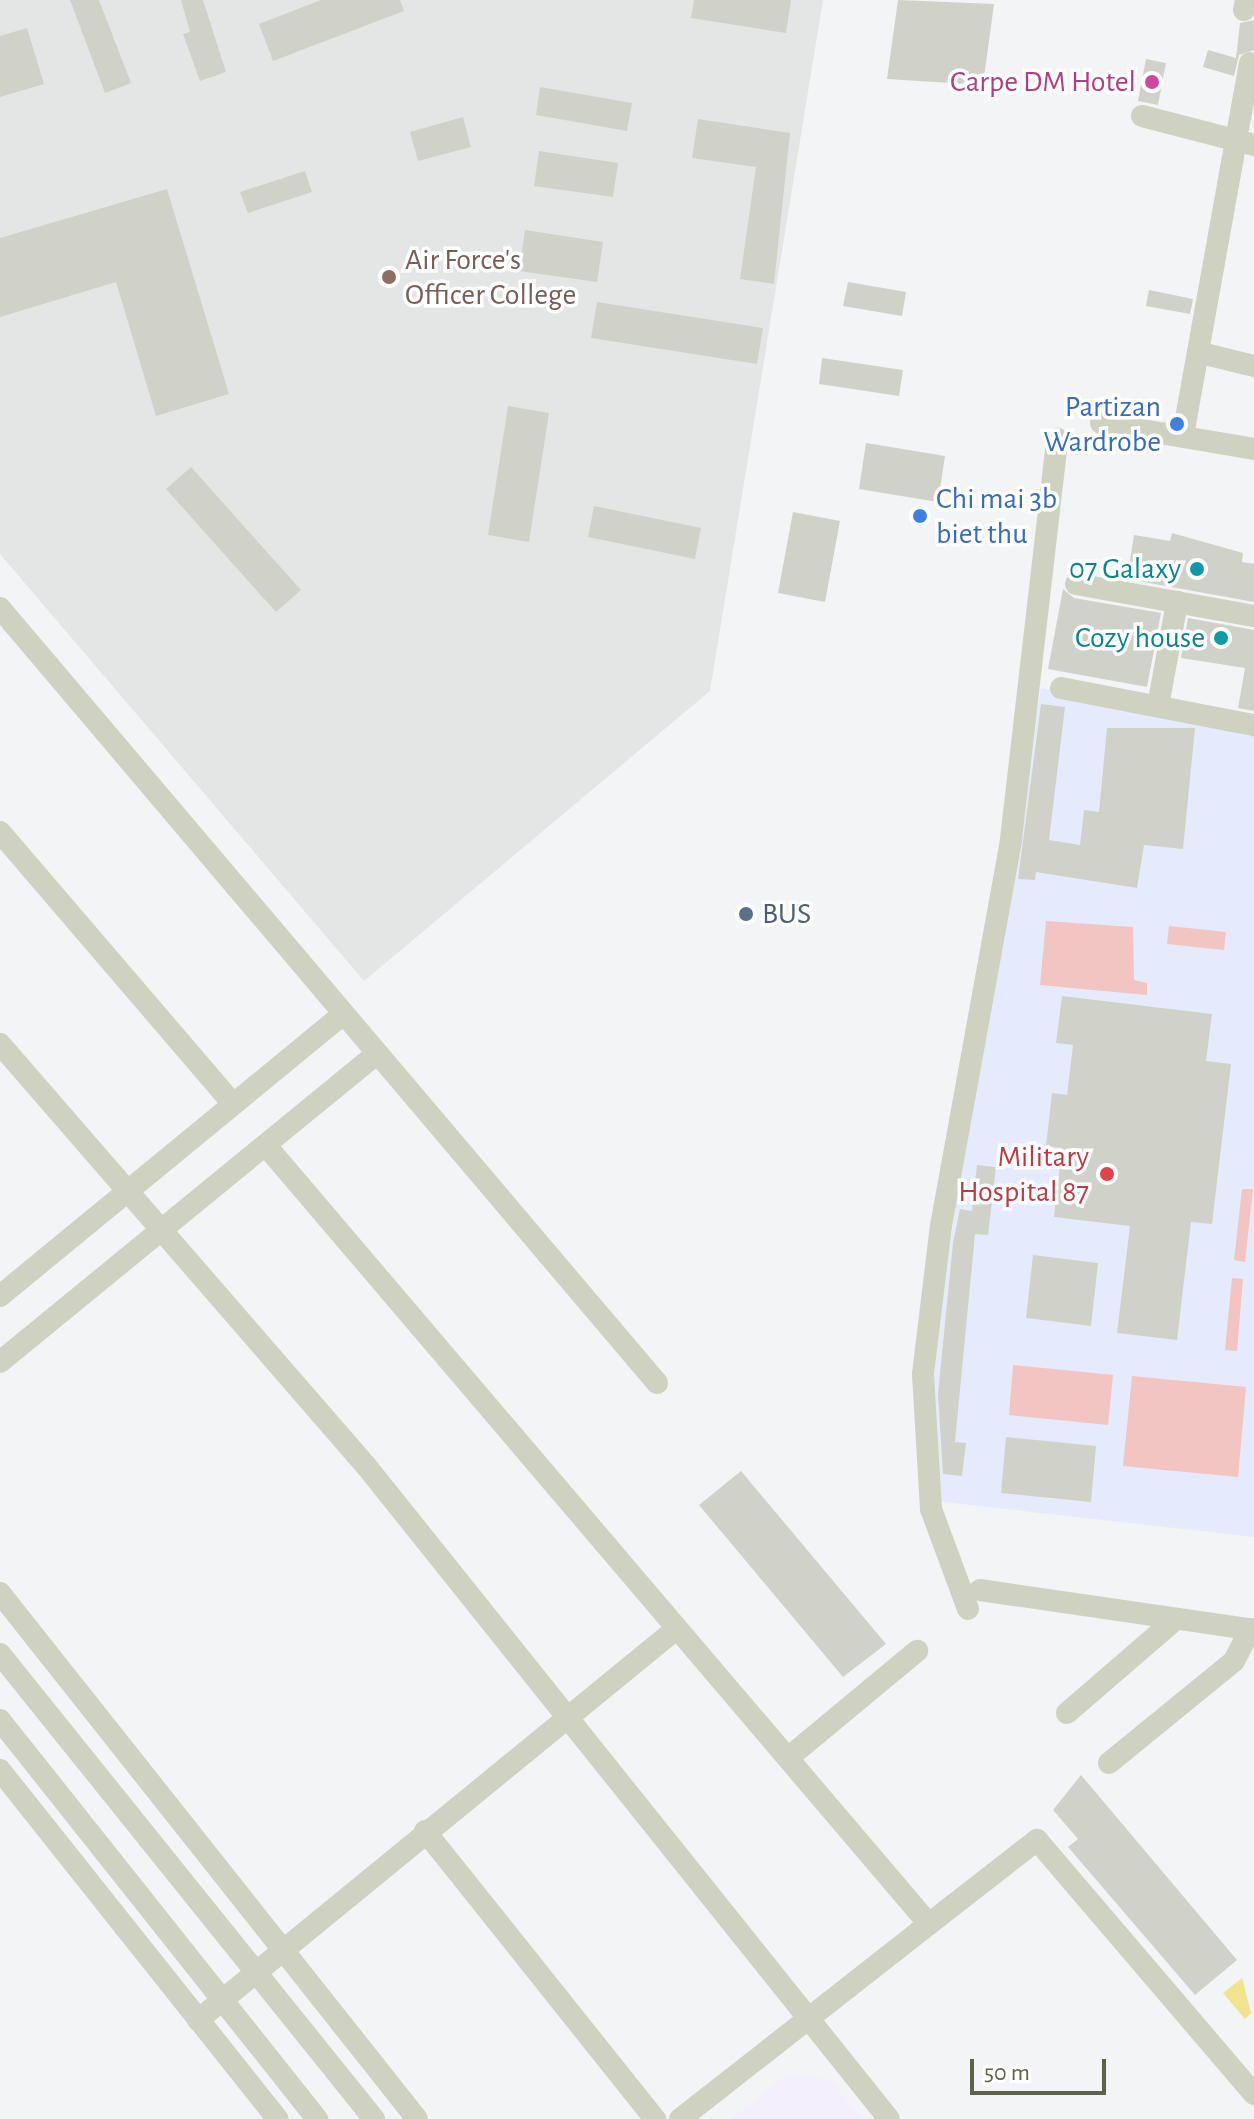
<!DOCTYPE html>
<html>
<head>
<meta charset="utf-8">
<style>
	body { margin:0 }
	#map { position:relative; width:1254px; height:2119px; overflow:hidden; background:#f3f4f5; font-family:"Alegreya Sans",sans-serif }
	div>[style] { position:absolute }
	.commercial>* { inset:0; background:#f4effd }
	.education>* { inset:0; background:#e4e6e6 }
	.medical>* { inset:0; background:#e5ebfd }
	.green>* { inset:0; background:#f2c4c2 }
	.water>* { inset:0; background:#f0e48e }
	.building>* { inset:0; background:#d0d2ca }
	.minor>* { height:22px; margin:-11px; padding:0 11px; transform-origin:11px; border-radius:11px; background:#cfd2c1 }
	.dots>* { width:22px; height:22px; translate:-50% -50%; box-sizing:border-box; border:4px solid #fff; border-radius:50% }
	span { translate:-50% -50%; white-space:nowrap; text-align:center; line-height:1.15; -webkit-text-stroke:7px #fff; paint-order:stroke }
	.hotel-label { font-size:30px; color:#b23c85 }
	.right { translate:-100% -50%; text-align:right }
	.education-label { font-size:30px; color:#785e54 }
	.left { translate:0 -50%; text-align:left }
	.shop-label { font-size:30px; color:#366cbe }
	.culture-label { font-size:30px; color:#0d838f }
	.service-label { font-size:30px; color:#4e5e75 }
	.health-label { font-size:30px; color:#be3a42 }
	.scale { position:absolute; left:970px; top:2059px; width:136px; height:36px; box-sizing:border-box; border:4px solid #5e6249; border-top:0; padding-left:10px; font-size:24px; line-height:28px; white-space:nowrap; color:#5e6249; -webkit-text-stroke:6px #fff; paint-order:stroke }
</style>
</head>
<body>
<div id="map">
	<div class="commercial">
		<div style="clip-path:polygon(789px 2073px,832px 2081px,862px 2119px,731px 2119px)"></div>
	</div>
	<div class="education">
		<div style="clip-path:polygon(0 0,823px 0,710px 691px,364px 981px,0 554px)"></div>
	</div>
	<div class="medical">
		<div style="clip-path:polygon(1041px 688px,1254px 731px,1254px 1537px,935px 1501px,931px 1409px,945px 1274px)"></div>
	</div>
	<div class="green">
		<div style="clip-path:polygon(1046px 921px,1133px 927px,1134px 980px,1147px 983px,1147px 995px,1040px 985px)"></div>
		<div style="clip-path:polygon(1169px 926px,1226px 932px,1224px 950px,1167px 944px)"></div>
		<div style="clip-path:polygon(1242px 1189px,1253px 1189px,1245px 1262px,1234px 1260px)"></div>
		<div style="clip-path:polygon(1232px 1278px,1243px 1279px,1237px 1351px,1225px 1350px)"></div>
		<div style="clip-path:polygon(1013px 1365px,1113px 1375px,1108px 1425px,1009px 1415px)"></div>
		<div style="clip-path:polygon(1132px 1376px,1246px 1387px,1238px 1477px,1123px 1466px)"></div>
	</div>
	<div class="water">
		<div style="clip-path:polygon(1242px 1978px,1251px 2013px,1245px 2019px,1223px 1993px)"></div>
	</div>
	<div class="building">
		<div style="clip-path:polygon(70px 0,99px 0,131px 83px,105px 93px)"></div>
		<div style="clip-path:polygon(181px 0,203px 0,226px 72px,200px 81px,183px 34px,190px 32px)"></div>
		<div style="clip-path:polygon(321px 0,400px 0,404px 11px,273px 61px,259px 24px)"></div>
		<div style="clip-path:polygon(694px 0,791px 0,786px 33px,691px 18px)"></div>
		<div style="clip-path:polygon(898px 0,994px 4px,983px 85px,887px 79px)"></div>
		<div style="clip-path:polygon(1254px 20px,1254px 50px,1239px 55px,1234px 76px,1203px 67px,1208px 50px,1236px 58px,1240px 23px)"></div>
		<div style="clip-path:polygon(27px 28px,44px 84px,0 97px,0 36px)"></div>
		<div style="clip-path:polygon(1146px 59px,1166px 63px,1158px 105px,1138px 101px)"></div>
		<div style="clip-path:polygon(540px 87px,632px 103px,627px 131px,536px 115px)"></div>
		<div style="clip-path:polygon(463px 117px,471px 147px,418px 161px,410px 132px)"></div>
		<div style="clip-path:polygon(698px 119px,790px 133px,774px 284px,740px 279px,756px 167px,692px 158px)"></div>
		<div style="clip-path:polygon(539px 151px,618px 163px,613px 197px,534px 186px)"></div>
		<div style="clip-path:polygon(305px 171px,312px 192px,248px 213px,240px 192px)"></div>
		<div style="clip-path:polygon(167px 189px,229px 394px,156px 416px,116px 282px,0 317px,0 238px)"></div>
		<div style="clip-path:polygon(525px 230px,603px 242px,597px 282px,519px 271px)"></div>
		<div style="clip-path:polygon(848px 282px,906px 292px,902px 316px,843px 306px)"></div>
		<div style="clip-path:polygon(1149px 290px,1193px 299px,1190px 314px,1146px 306px)"></div>
		<div style="clip-path:polygon(597px 302px,763px 328px,757px 364px,591px 338px)"></div>
		<div style="clip-path:polygon(822px 358px,903px 370px,899px 396px,819px 384px)"></div>
		<div style="clip-path:polygon(508px 406px,549px 413px,529px 542px,488px 535px)"></div>
		<div style="clip-path:polygon(866px 443px,945px 456px,938px 502px,859px 489px)"></div>
		<div style="clip-path:polygon(191px 467px,301px 590px,276px 612px,166px 489px)"></div>
		<div style="clip-path:polygon(594px 506px,701px 528px,695px 559px,588px 537px)"></div>
		<div style="clip-path:polygon(793px 512px,840px 521px,825px 602px,778px 593px)"></div>
		<div style="clip-path:polygon(1172px 533px,1243px 553px,1242px 562px,1254px 564px,1254px 602px,1127px 579px,1134px 535px,1170px 541px)"></div>
		<div style="clip-path:polygon(1063px 589px,1074px 598px,1161px 613px,1147px 687px,1048px 669px)"></div>
		<div style="clip-path:polygon(1188px 618px,1254px 630px,1254px 711px,1238px 708px,1245px 668px,1181px 658px)"></div>
		<div style="clip-path:polygon(1041px 704px,1065px 707px,1049px 840px,1080px 845px,1084px 810px,1099px 812px,1107px 728px,1195px 728px,1183px 849px,1144px 845px,1137px 888px,1036px 872px,1035px 880px,1018px 879px)"></div>
		<div style="clip-path:polygon(1062px 996px,1212px 1014px,1206px 1061px,1231px 1064px,1212px 1224px,1191px 1222px,1177px 1340px,1117px 1333px,1130px 1226px,1054px 1217px,1062px 1148px,1046px 1146px,1052px 1093px,1067px 1095px,1073px 1045px,1056px 1043px)"></div>
		<div style="clip-path:polygon(977px 1165px,996px 1167px,988px 1235px,975px 1234px,955px 1442px,966px 1443px,962px 1476px,943px 1474px,938px 1394px,953px 1243px,960px 1209px,972px 1211px)"></div>
		<div style="clip-path:polygon(1033px 1255px,1098px 1263px,1091px 1326px,1026px 1318px)"></div>
		<div style="clip-path:polygon(1006px 1437px,1096px 1446px,1091px 1502px,1001px 1493px)"></div>
		<div style="clip-path:polygon(741px 1471px,886px 1644px,843px 1677px,699px 1505px)"></div>
		<div style="clip-path:polygon(1081px 1775px,1237px 1960px,1195px 1995px,1068px 1847px,1078px 1839px,1053px 1810px)"></div>
	</div>
	<div class="minor">
		<div style="left:1244px;top:10px;width:10px;rotate:-79deg"></div>
		<div style="left:1142px;top:116px;width:116px;rotate:14.5deg"></div>
		<div style="left:1201px;top:353px;width:55px;rotate:13.8deg"></div>
		<div style="left:1101px;top:423px;width:155px;rotate:9.6deg"></div>
		<div style="left:1183px;top:435px;width:378px;rotate:-79.8deg"></div>
		<div style="left:1076px;top:584px;width:181px;rotate:10.2deg"></div>
		<div style="left:0;top:608px;width:1016px;rotate:49.71deg"></div>
		<div style="left:1061px;top:688px;width:197px;rotate:10.9deg"></div>
		<div style="left:1158px;top:706px;width:106px;rotate:-79.6deg"></div>
		<div style="left:0;top:832px;width:358px;rotate:49.4deg"></div>
		<div style="left:0;top:1044px;width:560px;rotate:49.05deg"></div>
		<div style="left:367px;top:1467px;width:835px;rotate:51.32deg"></div>
		<div style="left:268px;top:1148px;width:1019px;rotate:49.58deg"></div>
		<div style="left:929px;top:1924px;width:316px;rotate:141.9deg"></div>
		<div style="left:0;top:1296px;width:443px;rotate:-39.4deg"></div>
		<div style="left:0;top:1362px;width:486px;rotate:-39.3deg"></div>
		<div style="left:980px;top:1590px;width:277px;rotate:8.3deg"></div>
		<div style="left:0;top:1593px;width:671px;rotate:51.59deg"></div>
		<div style="left:968px;top:1609px;width:107px;rotate:-110.3deg"></div>
		<div style="left:931px;top:1509px;width:135px;rotate:-93.4deg"></div>
		<div style="left:923px;top:1374px;width:149px;rotate:-83.1deg"></div>
		<div style="left:941px;top:1226px;width:393px;rotate:-79.7deg"></div>
		<div style="left:1011px;top:839px;width:403px;rotate:-83.4deg"></div>
		<div style="left:0;top:1654px;width:597px;rotate:51.19deg"></div>
		<div style="left:1067px;top:1713px;width:144px;rotate:-40.8deg"></div>
		<div style="left:0;top:1720px;width:510px;rotate:51.53deg"></div>
		<div style="left:788px;top:1758px;width:168px;rotate:-39.7deg"></div>
		<div style="left:1109px;top:1763px;width:161px;rotate:-39.2deg"></div>
		<div style="left:1234px;top:1661px;width:36px;rotate:-63deg"></div>
		<div style="left:0;top:1770px;width:446px;rotate:51.5deg"></div>
		<div style="left:425px;top:1831px;width:369px;rotate:51.4deg"></div>
		<div style="left:929px;top:1924px;width:137px;rotate:-37.9deg"></div>
		<div style="left:1037px;top:1840px;width:334px;rotate:49.5deg"></div>
		<div style="left:198px;top:2020px;width:618px;rotate:-39.28deg"></div>
	</div>
	<div class="dots">
		<div style="left:1152px;top:82px;background:#d1479c"></div>
		<div style="left:389px;top:277px;background:#8d6e63"></div>
		<div style="left:1177px;top:424px;background:#3f7fe0"></div>
		<div style="left:920px;top:516px;background:#3f7fe0"></div>
		<div style="left:1197px;top:569px;background:#0f9aa8"></div>
		<div style="left:1221px;top:638px;background:#0f9aa8"></div>
		<div style="left:746px;top:914px;background:#5c6f8a"></div>
		<div style="left:1107px;top:1174px;background:#e0444e"></div>
	</div>
	<div class="hotel-label">
		<span class="right" style="left:1136px;top:82px">Carpe DM Hotel</span>
	</div>
	<div class="education-label">
		<span class="left" style="left:405px;top:277px">Air Force's<br>Officer College</span>
	</div>
	<div class="shop-label">
		<span class="right" style="left:1161px;top:424px">Partizan<br>Wardrobe</span>
		<span class="left" style="left:936px;top:516px">Chi mai 3b<br>biet thu</span>
	</div>
	<div class="culture-label">
		<span class="right" style="left:1181px;top:569px">07 Galaxy</span>
		<span class="right" style="left:1205px;top:638px">Cozy house</span>
	</div>
	<div class="service-label">
		<span class="left" style="left:762px;top:914px">BUS</span>
	</div>
	<div class="health-label">
		<span class="right" style="left:1089px;top:1174px">Military<br>Hospital 87</span>
	</div>
	<div class="scale">50 m</div>
</div>
</body>
</html>
